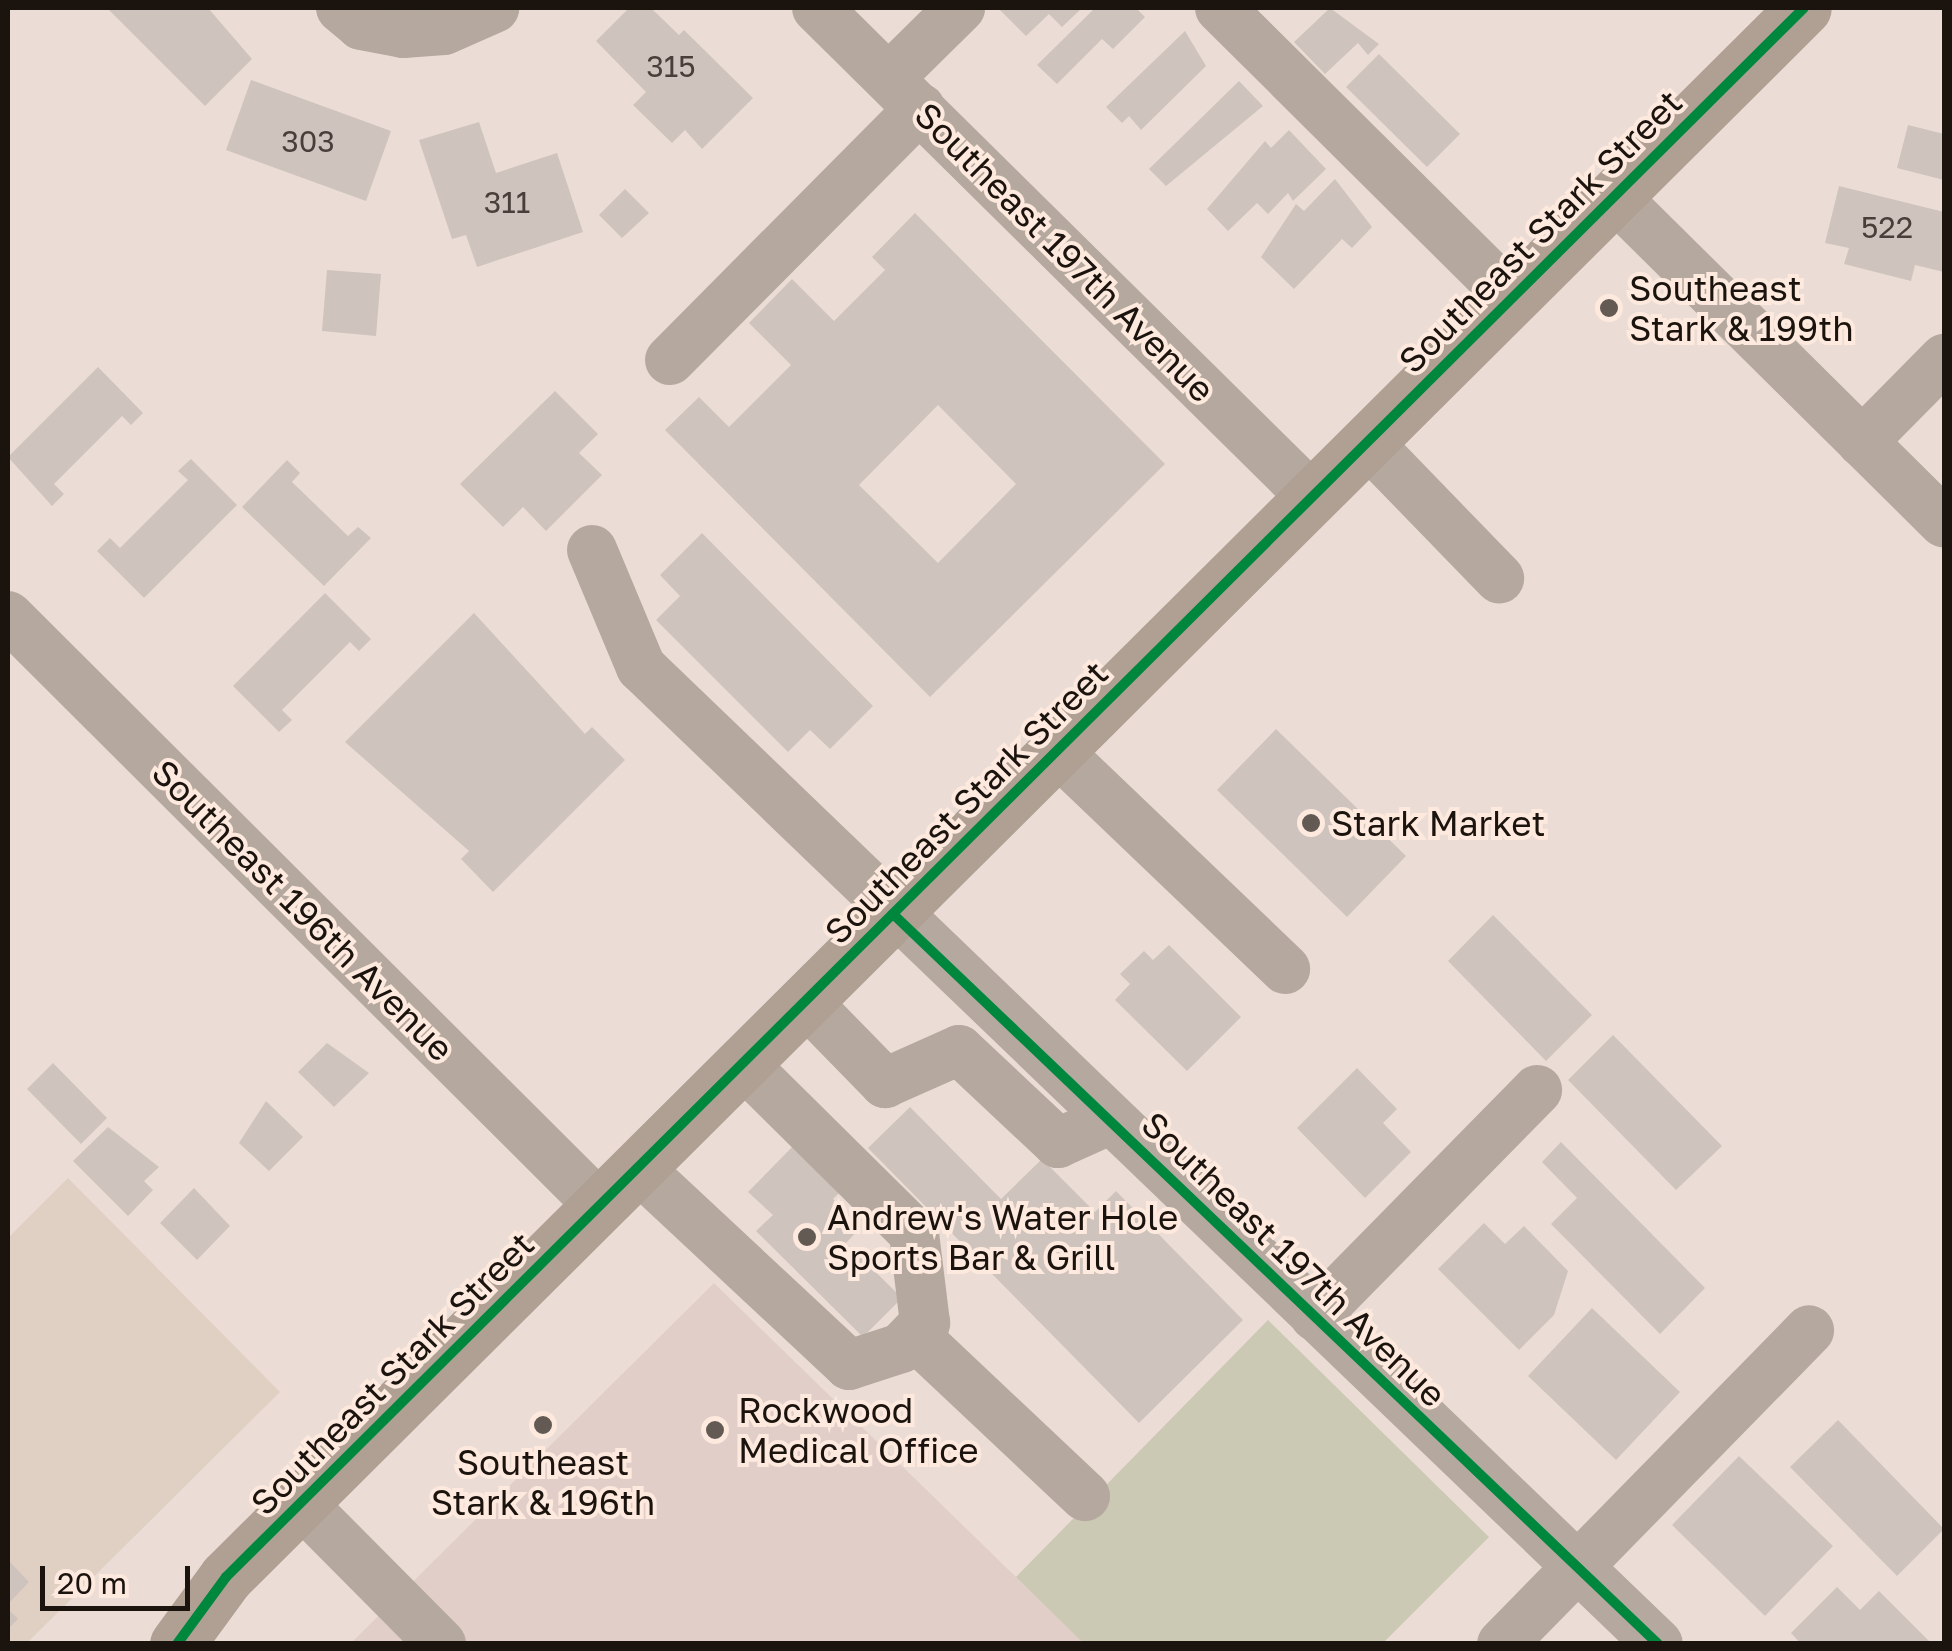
<!DOCTYPE html>
<html>
<head>
<meta charset="utf-8">
<style>
	body { margin:0 }
	#map { position:relative; width:1952px; height:1651px; overflow:hidden; background:#ebddd5; font-family:"Golos Text",sans-serif }
	div>[style] { position:absolute }
	.commercial>* { inset:0; background:#dfd0c3 }
	.medical>* { inset:0; background:#e2cec9 }
	.green>* { inset:0; background:#cbc8b3 }
	.building>* { inset:0; background:#cec3bd }
	.minor>* { height:50px; margin:-25px; padding:0 25px; transform-origin:25px; border-radius:25px; background:#b5a99f }
	.major>* { height:55px; margin:-27.5px; padding:0 27.5px; transform-origin:27.5px; border-radius:27.5px; background:#afa093 }
	.cycleway>* { height:10px; margin:-5px; padding:0 5px; transform-origin:5px; border-radius:5px; background:#00873e }
	.dots>* { width:28px; height:28px; translate:-50% -50%; box-sizing:border-box; border:5px solid #fde9de; border-radius:50% }
	span { translate:-50% -50%; white-space:nowrap; text-align:center; line-height:1.15; -webkit-text-stroke:8px #fde9de; paint-order:stroke }
	.number-label { font-size:30px; color:#483f3a }
	.number-label span { -webkit-text-stroke-width:0 }
	.street-label { font-size:35px; color:#1b130e }
	.poi-label { font-size:35px; color:#1b130e }
	.left { translate:0 -50%; text-align:left }
	.frame { position:absolute; inset:0; border:10px solid #1b130e; pointer-events:none }
	.scale { position:absolute; left:40px; top:1566px; width:150px; height:45px; box-sizing:border-box; border:5px solid #1b130e; border-top:0; padding-left:12px; font-size:30px; line-height:35px; white-space:nowrap; color:#1b130e; -webkit-text-stroke:8px #fde9de; paint-order:stroke }
</style>
</head>
<body>
<div id="map">
	<div class="commercial">
		<div style="clip-path:polygon(68px 1178px,280px 1392px,27px 1643px,8px 1644px,8px 1238px)"></div>
	</div>
	<div class="medical">
		<div style="clip-path:polygon(714px 1283px,1016px 1577px,1083px 1643px,350px 1644px)"></div>
	</div>
	<div class="green">
		<div style="clip-path:polygon(1268px 1320px,1489px 1537px,1383px 1643px,1083px 1643px,1016px 1577px)"></div>
	</div>
	<div class="building">
		<div style="clip-path:polygon(107px 8px,208px 8px,252px 59px,205px 106px)"></div>
		<div style="clip-path:polygon(629px 8px,651px 8px,679px 35px,684px 30px,753px 98px,702px 149px,685px 130px,672px 143px,633px 105px,646px 92px,596px 41px)"></div>
		<div style="clip-path:polygon(998px 8px,1082px 8px,1062px 27px,1049px 14px,1026px 36px)"></div>
		<div style="clip-path:polygon(1095px 8px,1136px 8px,1145px 17px,1113px 49px,1102px 39px,1057px 84px,1037px 65px)"></div>
		<div style="clip-path:polygon(1330px 8px,1379px 44px,1368px 55px,1358px 43px,1325px 74px,1294px 42px)"></div>
		<div style="clip-path:polygon(1185px 31px,1206px 66px,1141px 130px,1129px 116px,1122px 123px,1106px 107px)"></div>
		<div style="clip-path:polygon(1379px 54px,1460px 134px,1427px 167px,1346px 87px)"></div>
		<div style="clip-path:polygon(251px 80px,391px 131px,366px 201px,226px 150px)"></div>
		<div style="clip-path:polygon(1239px 81px,1263px 106px,1166px 186px,1149px 169px)"></div>
		<div style="clip-path:polygon(479px 122px,496px 173px,557px 153px,583px 232px,477px 267px,466px 235px,452px 239px,419px 140px)"></div>
		<div style="clip-path:polygon(1908px 125px,1944px 134px,1944px 180px,1897px 168px)"></div>
		<div style="clip-path:polygon(1289px 130px,1326px 169px,1293px 201px,1288px 193px,1268px 214px,1257px 203px,1228px 231px,1207px 209px,1265px 141px,1271px 148px)"></div>
		<div style="clip-path:polygon(1335px 179px,1372px 227px,1352px 248px,1342px 239px,1294px 289px,1261px 257px,1296px 204px,1304px 211px)"></div>
		<div style="clip-path:polygon(1839px 186px,1944px 212px,1944px 272px,1915px 265px,1911px 281px,1844px 264px,1849px 248px,1825px 243px)"></div>
		<div style="clip-path:polygon(625px 189px,649px 213px,622px 238px,599px 215px)"></div>
		<div style="clip-path:polygon(evenodd,915px 213px,1165px 464px,930px 697px,665px 430px,699px 397px,729px 427px,791px 365px,749px 323px,792px 279px,834px 321px,885px 270px,872px 257px,915px 213px,938px 405px,1016px 484px,938px 563px,859px 485px,938px 405px)"></div>
		<div style="clip-path:polygon(327px 270px,381px 274px,376px 336px,322px 331px)"></div>
		<div style="clip-path:polygon(98px 367px,143px 413px,131px 425px,122px 416px,54px 484px,64px 494px,52px 506px,8px 457px)"></div>
		<div style="clip-path:polygon(555px 391px,598px 434px,579px 453px,602px 475px,546px 531px,523px 507px,503px 527px,460px 484px)"></div>
		<div style="clip-path:polygon(191px 459px,237px 505px,144px 598px,97px 551px,110px 538px,120px 548px,188px 480px,178px 471px)"></div>
		<div style="clip-path:polygon(287px 460px,300px 473px,292px 482px,348px 536px,358px 527px,371px 538px,324px 586px,242px 507px)"></div>
		<div style="clip-path:polygon(702px 533px,873px 706px,830px 749px,810px 730px,788px 752px,656px 620px,680px 596px,660px 575px)"></div>
		<div style="clip-path:polygon(325px 593px,371px 639px,359px 651px,350px 642px,282px 710px,292px 720px,279px 732px,233px 686px)"></div>
		<div style="clip-path:polygon(474px 613px,585px 734px,592px 727px,625px 760px,493px 892px,461px 859px,469px 851px,345px 742px)"></div>
		<div style="clip-path:polygon(1276px 729px,1406px 856px,1347px 917px,1217px 790px)"></div>
		<div style="clip-path:polygon(1493px 915px,1592px 1015px,1546px 1061px,1448px 961px)"></div>
		<div style="clip-path:polygon(1169px 945px,1241px 1017px,1187px 1071px,1115px 1000px,1130px 984px,1120px 974px,1144px 951px,1153px 960px)"></div>
		<div style="clip-path:polygon(1613px 1035px,1722px 1146px,1676px 1190px,1568px 1080px)"></div>
		<div style="clip-path:polygon(327px 1043px,369px 1073px,334px 1107px,298px 1072px)"></div>
		<div style="clip-path:polygon(53px 1063px,107px 1118px,81px 1144px,27px 1089px)"></div>
		<div style="clip-path:polygon(1357px 1068px,1397px 1109px,1383px 1123px,1411px 1152px,1365px 1198px,1297px 1128px)"></div>
		<div style="clip-path:polygon(266px 1101px,303px 1137px,269px 1171px,239px 1143px)"></div>
		<div style="clip-path:polygon(910px 1107px,1001px 1199px,1042px 1159px,1095px 1212px,1116px 1191px,1243px 1320px,1139px 1423px,868px 1148px)"></div>
		<div style="clip-path:polygon(108px 1127px,159px 1167px,144px 1181px,153px 1190px,128px 1216px,73px 1161px)"></div>
		<div style="clip-path:polygon(1561px 1142px,1705px 1288px,1660px 1334px,1551px 1224px,1577px 1198px,1542px 1162px)"></div>
		<div style="clip-path:polygon(796px 1143px,843px 1189px,833px 1199px,861px 1227px,846px 1243px,902px 1298px,863px 1337px,756px 1231px,773px 1215px,748px 1192px)"></div>
		<div style="clip-path:polygon(194px 1188px,230px 1226px,197px 1260px,160px 1223px)"></div>
		<div style="clip-path:polygon(1484px 1223px,1505px 1244px,1524px 1226px,1568px 1271px,1554px 1315px,1519px 1350px,1438px 1269px)"></div>
		<div style="clip-path:polygon(1592px 1308px,1680px 1392px,1616px 1460px,1528px 1376px)"></div>
		<div style="clip-path:polygon(1838px 1420px,1944px 1529px,1897px 1576px,1790px 1467px)"></div>
		<div style="clip-path:polygon(1739px 1456px,1833px 1546px,1765px 1616px,1672px 1525px)"></div>
		<div style="clip-path:polygon(8px 1560px,29px 1582px,8px 1604px)"></div>
		<div style="clip-path:polygon(1837px 1587px,1860px 1610px,1879px 1591px,1932px 1644px,1801px 1644px,1791px 1633px)"></div>
		<div style="clip-path:polygon(8px 1609px,18px 1619px,8px 1629px)"></div>
	</div>
	<div class="minor">
		<div style="left:341px;top:8px;width:26px;rotate:40deg"></div>
		<div style="left:361px;top:25px;width:43px;rotate:10.8deg"></div>
		<div style="left:403px;top:33px;width:41px;rotate:-4.2deg"></div>
		<div style="left:444px;top:30px;width:55px;rotate:-23.7deg"></div>
		<div style="left:817px;top:8px;width:696px;rotate:44.65deg"></div>
		<div style="left:1220px;top:8px;width:412px;rotate:44.8deg"></div>
		<div style="left:889px;top:78px;width:100px;rotate:-44.6deg"></div>
		<div style="left:1614px;top:196px;width:464px;rotate:44.7deg"></div>
		<div style="left:670px;top:360px;width:355px;rotate:-45.2deg"></div>
		<div style="left:1367px;top:442px;width:190px;rotate:45.9deg"></div>
		<div style="left:1862px;top:442px;width:117px;rotate:-45.3deg"></div>
		<div style="left:592px;top:550px;width:127px;rotate:67.3deg"></div>
		<div style="left:641px;top:667px;width:1410px;rotate:43.85deg"></div>
		<div style="left:8px;top:616px;width:834px;rotate:44.9deg"></div>
		<div style="left:1056px;top:750px;width:317px;rotate:43.7deg"></div>
		<div style="left:805px;top:1001px;width:115px;rotate:45.7deg"></div>
		<div style="left:885px;top:1083px;width:81px;rotate:-24deg"></div>
		<div style="left:959px;top:1050px;width:136px;rotate:43.2deg"></div>
		<div style="left:1058px;top:1143px;width:56px;rotate:-24.3deg"></div>
		<div style="left:638px;top:1168px;width:289px;rotate:43deg"></div>
		<div style="left:849px;top:1365px;width:55px;rotate:-18.1deg"></div>
		<div style="left:901px;top:1348px;width:35px;rotate:-46deg"></div>
		<div style="left:925px;top:1323px;width:91px;rotate:-97deg"></div>
		<div style="left:914px;top:1233px;width:242px;rotate:-135.3deg"></div>
		<div style="left:1315px;top:1316px;width:317px;rotate:-45.5deg"></div>
		<div style="left:914px;top:1335px;width:235px;rotate:43.3deg"></div>
		<div style="left:301px;top:1503px;width:199px;rotate:45.2deg"></div>
		<div style="left:1502px;top:1644px;width:439px;rotate:-45.6deg"></div>
	</div>
	<div class="major">
		<div style="left:177px;top:1644px;width:83px;rotate:-53.8deg"></div>
		<div style="left:226px;top:1577px;width:2225px;rotate:-44.84deg"></div>
	</div>
	<div class="cycleway">
		<div style="left:893px;top:914px;width:1057px;rotate:43.66deg"></div>
		<div style="left:177px;top:1644px;width:83px;rotate:-53.8deg"></div>
		<div style="left:226px;top:1577px;width:2225px;rotate:-44.84deg"></div>
	</div>
	<div class="dots">
		<div style="left:1609px;top:308px;background:#645a54"></div>
		<div style="left:1311px;top:823px;background:#645a54"></div>
		<div style="left:807px;top:1237px;background:#645a54"></div>
		<div style="left:543px;top:1425px;background:#645a54"></div>
		<div style="left:715px;top:1430px;background:#645a54"></div>
	</div>
	<div class="number-label">
		<span style="left:671px;top:66px">315</span>
		<span style="left:308px;top:141px">303</span>
		<span style="left:507px;top:202px">311</span>
		<span style="left:1887px;top:227px">522</span>
	</div>
	<div class="street-label">
		<span style="left:1540px;top:231px;rotate:-45deg">Southeast Stark Street</span>
		<span style="left:1065px;top:252px;rotate:45deg">Southeast 197th Avenue</span>
		<span style="left:966px;top:802px;rotate:-45deg">Southeast Stark Street</span>
		<span style="left:303px;top:910px;rotate:45deg">Southeast 196th Avenue</span>
		<span style="left:1294px;top:1259px;rotate:44deg">Southeast 197th Avenue</span>
		<span style="left:392px;top:1373px;rotate:-45deg">Southeast Stark Street</span>
	</div>
	<div class="poi-label">
		<span class="left" style="left:1629px;top:308px">Southeast<br>Stark &amp; 199th</span>
		<span class="left" style="left:1331px;top:823px">Stark Market</span>
		<span class="left" style="left:827px;top:1237px">Andrew's Water Hole<br>Sports Bar &amp; Grill</span>
		<span class="left" style="left:738px;top:1430px">Rockwood<br>Medical Office</span>
		<span style="left:543px;top:1482px">Southeast<br>Stark &amp; 196th</span>
	</div>
	<div class="frame"></div>
	<div class="scale">20 m</div>
</div>
</body>
</html>
